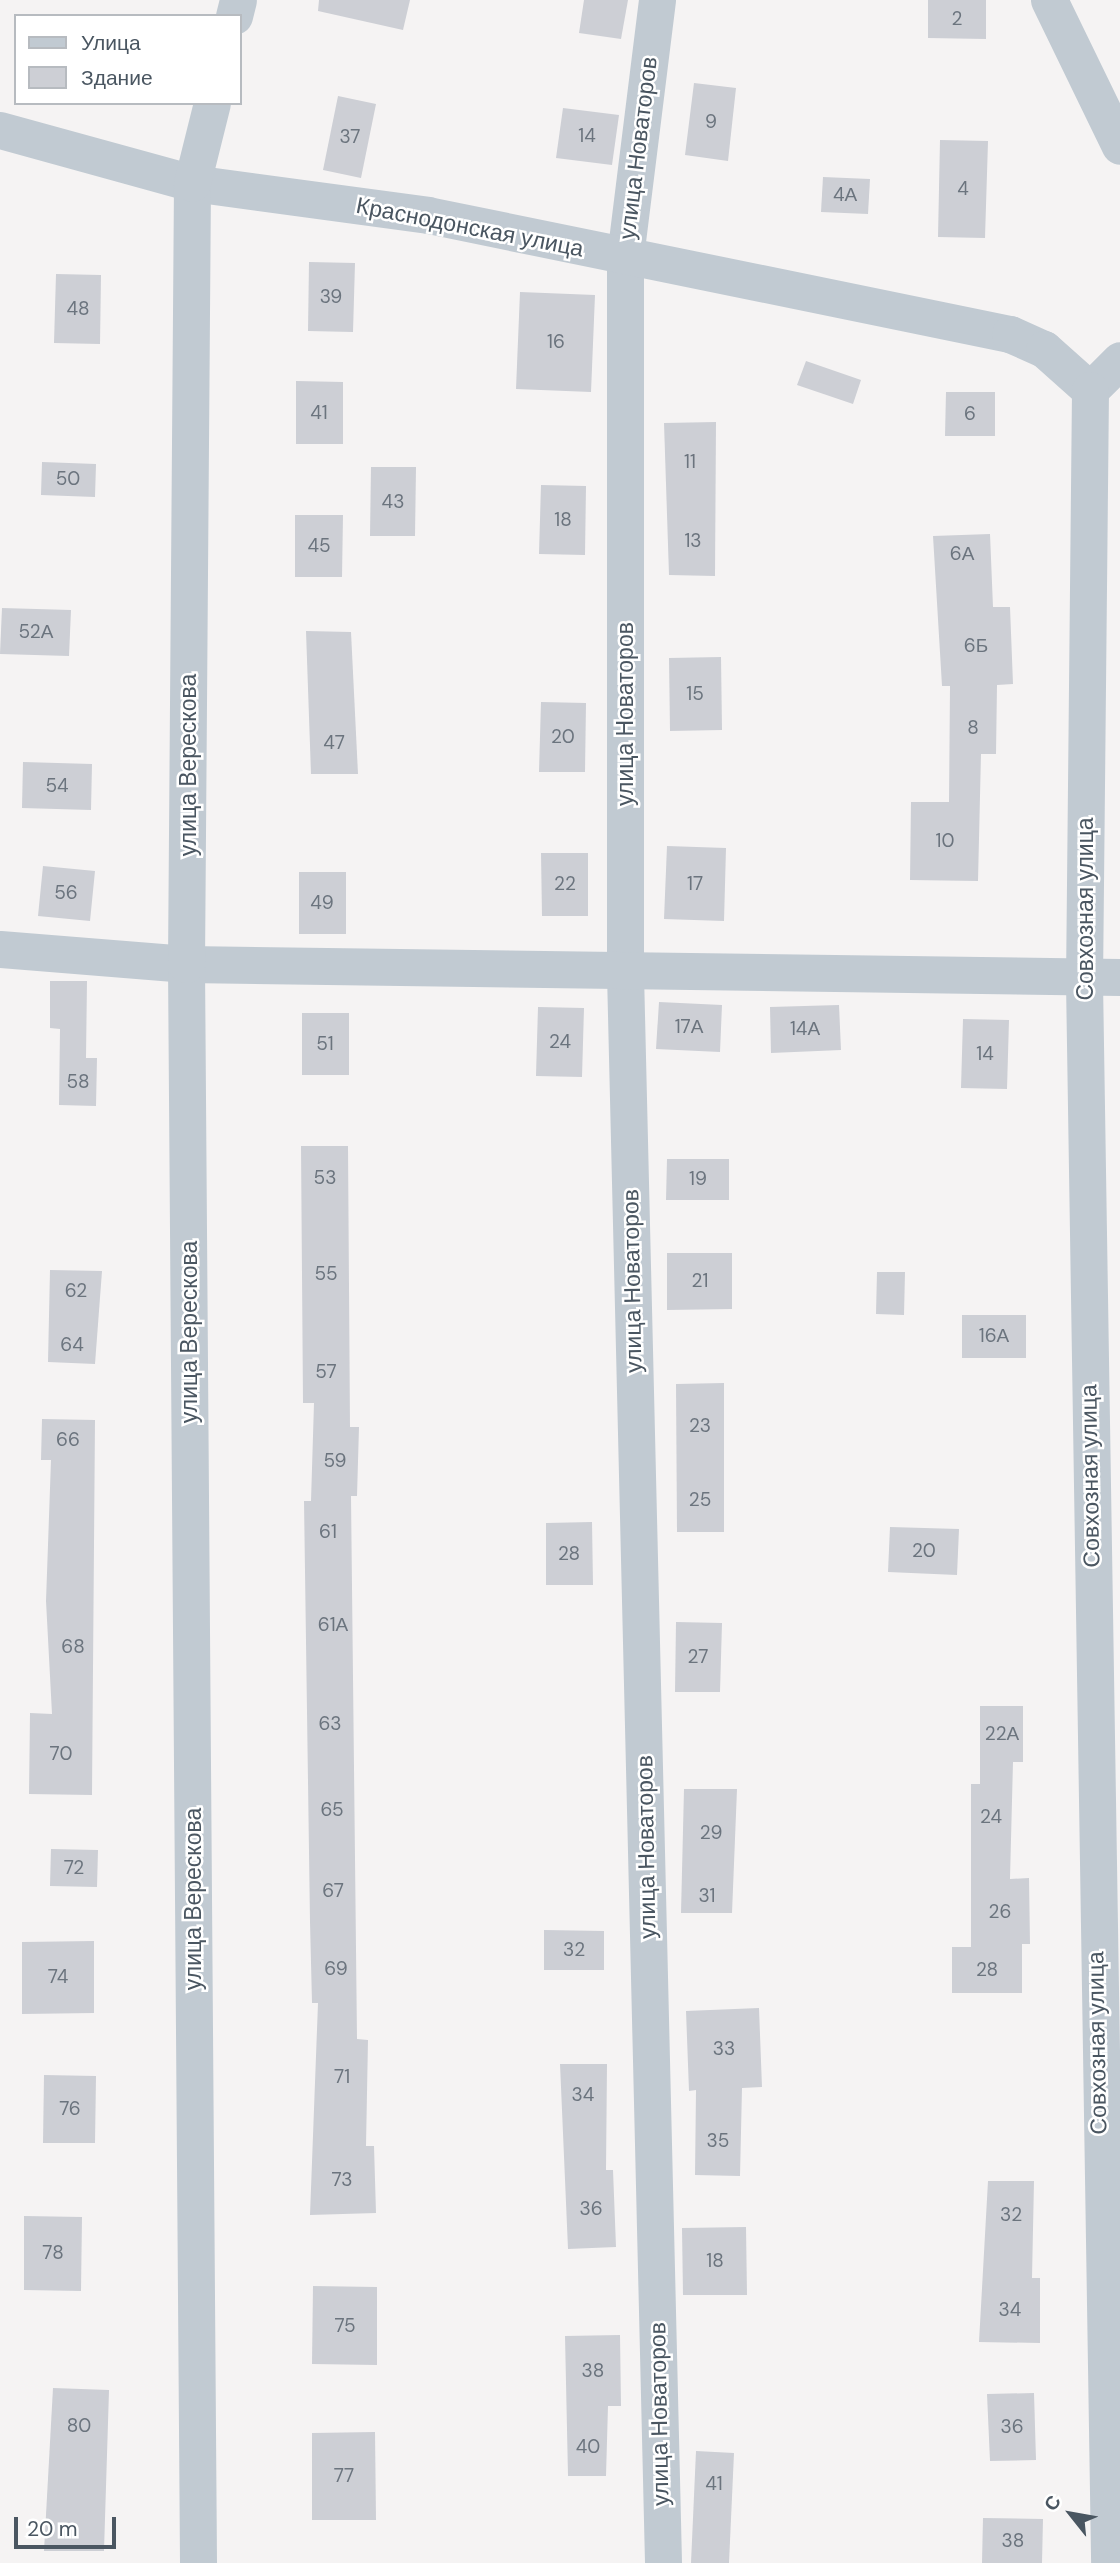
<!DOCTYPE html>
<html>
<head>
<meta charset="utf-8">
<style>
	body { margin:0 }
	#map { position:relative; width:1120px; height:2563px; overflow:hidden; background:#f5f3f3; font-family:"DM Sans",sans-serif }
	div>[style] { position:absolute }
	.building>* { inset:0; background:#cdcfd5 }
	.minor>* { height:37px; margin:-18.5px; padding:0 18.5px; transform-origin:18.5px; border-radius:18.5px; background:#c1cad2 }
	span { translate:-50% -50%; white-space:nowrap; text-align:center; line-height:1.15; -webkit-text-stroke:5px #fff; paint-order:stroke }
	.number-label { font-size:19px; color:#6b747e }
	.number-label span { -webkit-text-stroke-width:0 }
	.street-label { font-size:23px; color:#4a5661 }
	.legend { position:absolute; left:14px; top:14px; width:228px; height:91px; box-sizing:border-box; background:#fff; border:2px solid #b7bbc0; margin:0; padding:9px 12px; list-style:none; font-size:21px; color:#4a5661 }
	.legend li { display:flex; align-items:center; gap:14px; height:35px }
	.legend b { width:35px; border:2px solid #b7bbc0 }
	.north { position:absolute; left:1036px; top:2479px; width:70px; height:70px; -webkit-text-stroke:5px #fff; paint-order:stroke; rotate:301deg; font-size:19px; font-weight:700; line-height:28px; text-align:center; color:#4a5661 }
	.north::after { content:''; display:block; margin:auto; width:24px; height:32px; background:#4a5661; clip-path:polygon(50% 0,100% 100%,50% 72%,0 100%) }
	.scale { position:absolute; left:14px; top:2517px; width:102px; height:32px; box-sizing:border-box; border:4px solid #4a5661; border-top:0; padding-left:9px; font-size:21px; line-height:24px; white-space:nowrap; color:#4a5661; -webkit-text-stroke:5px #fff; paint-order:stroke }
</style>
</head>
<body>
<div id="map">
	<div class="building">
		<div style="clip-path:polygon(319px 0,410px 0,403px 30px,318px 11px)"></div>
		<div style="clip-path:polygon(584px 0,628px 0,621px 39px,579px 33px)"></div>
		<div style="clip-path:polygon(928px 0,986px 0,986px 39px,928px 38px)"></div>
		<div style="clip-path:polygon(694px 83px,736px 88px,728px 161px,685px 155px)"></div>
		<div style="clip-path:polygon(338px 96px,376px 104px,361px 178px,323px 170px)"></div>
		<div style="clip-path:polygon(563px 108px,619px 115px,612px 165px,556px 158px)"></div>
		<div style="clip-path:polygon(940px 140px,988px 141px,985px 238px,938px 237px)"></div>
		<div style="clip-path:polygon(823px 177px,870px 179px,868px 214px,821px 212px)"></div>
		<div style="clip-path:polygon(309px 262px,355px 263px,353px 332px,308px 331px)"></div>
		<div style="clip-path:polygon(56px 274px,101px 275px,100px 344px,54px 343px)"></div>
		<div style="clip-path:polygon(520px 292px,595px 295px,591px 392px,516px 389px)"></div>
		<div style="clip-path:polygon(806px 361px,861px 380px,853px 404px,797px 385px)"></div>
		<div style="clip-path:polygon(296px 381px,343px 382px,343px 444px,296px 444px)"></div>
		<div style="clip-path:polygon(946px 392px,995px 392px,995px 436px,945px 436px)"></div>
		<div style="clip-path:polygon(716px 422px,715px 576px,669px 575px,664px 423px)"></div>
		<div style="clip-path:polygon(42px 462px,96px 464px,95px 497px,41px 495px)"></div>
		<div style="clip-path:polygon(371px 467px,416px 467px,415px 536px,370px 536px)"></div>
		<div style="clip-path:polygon(541px 485px,586px 486px,585px 555px,539px 554px)"></div>
		<div style="clip-path:polygon(295px 515px,343px 515px,342px 577px,295px 577px)"></div>
		<div style="clip-path:polygon(990px 534px,993px 607px,1010px 607px,1013px 684px,997px 685px,996px 754px,981px 754px,978px 881px,910px 880px,911px 802px,949px 802px,950px 686px,942px 686px,933px 536px)"></div>
		<div style="clip-path:polygon(2px 608px,71px 610px,69px 656px,0 654px)"></div>
		<div style="clip-path:polygon(306px 631px,351px 632px,358px 774px,311px 774px)"></div>
		<div style="clip-path:polygon(721px 657px,722px 730px,670px 731px,669px 658px)"></div>
		<div style="clip-path:polygon(541px 702px,586px 703px,585px 772px,539px 772px)"></div>
		<div style="clip-path:polygon(23px 762px,92px 764px,91px 810px,22px 808px)"></div>
		<div style="clip-path:polygon(667px 846px,726px 848px,724px 921px,664px 919px)"></div>
		<div style="clip-path:polygon(541px 853px,588px 853px,588px 916px,542px 916px)"></div>
		<div style="clip-path:polygon(43px 866px,95px 871px,90px 921px,38px 916px)"></div>
		<div style="clip-path:polygon(299px 872px,346px 872px,346px 934px,299px 934px)"></div>
		<div style="clip-path:polygon(50px 981px,87px 981px,86px 1058px,97px 1058px,96px 1106px,59px 1105px,60px 1029px,50px 1028px)"></div>
		<div style="clip-path:polygon(659px 1002px,722px 1005px,720px 1052px,656px 1049px)"></div>
		<div style="clip-path:polygon(839px 1005px,841px 1050px,771px 1053px,770px 1007px)"></div>
		<div style="clip-path:polygon(538px 1007px,584px 1008px,582px 1077px,536px 1076px)"></div>
		<div style="clip-path:polygon(302px 1013px,349px 1013px,349px 1075px,302px 1075px)"></div>
		<div style="clip-path:polygon(963px 1019px,1009px 1020px,1007px 1089px,961px 1088px)"></div>
		<div style="clip-path:polygon(301px 1146px,348px 1146px,350px 1427px,359px 1427px,357px 1496px,351px 1496px,357px 2039px,368px 2040px,366px 2146px,374px 2146px,376px 2213px,310px 2215px,318px 2003px,312px 2003px,310px 1922px,304px 1501px,311px 1501px,314px 1403px,303px 1403px)"></div>
		<div style="clip-path:polygon(667px 1159px,729px 1159px,729px 1200px,666px 1200px)"></div>
		<div style="clip-path:polygon(667px 1253px,732px 1253px,732px 1309px,667px 1310px)"></div>
		<div style="clip-path:polygon(50px 1270px,102px 1271px,95px 1364px,48px 1362px)"></div>
		<div style="clip-path:polygon(877px 1272px,905px 1272px,904px 1315px,876px 1314px)"></div>
		<div style="clip-path:polygon(962px 1315px,1026px 1315px,1026px 1358px,962px 1358px)"></div>
		<div style="clip-path:polygon(724px 1383px,724px 1532px,677px 1532px,676px 1384px)"></div>
		<div style="clip-path:polygon(42px 1419px,95px 1420px,92px 1795px,29px 1794px,30px 1713px,52px 1714px,46px 1601px,51px 1460px,41px 1460px)"></div>
		<div style="clip-path:polygon(592px 1522px,593px 1585px,546px 1585px,546px 1523px)"></div>
		<div style="clip-path:polygon(890px 1527px,959px 1529px,957px 1575px,888px 1572px)"></div>
		<div style="clip-path:polygon(676px 1622px,722px 1623px,720px 1692px,675px 1692px)"></div>
		<div style="clip-path:polygon(980px 1706px,1023px 1706px,1023px 1762px,1013px 1762px,1010px 1879px,1029px 1878px,1030px 1944px,1022px 1944px,1022px 1993px,952px 1993px,952px 1947px,971px 1947px,971px 1784px,980px 1784px)"></div>
		<div style="clip-path:polygon(684px 1789px,737px 1789px,732px 1913px,681px 1913px)"></div>
		<div style="clip-path:polygon(51px 1849px,98px 1850px,97px 1887px,50px 1886px)"></div>
		<div style="clip-path:polygon(544px 1930px,604px 1931px,604px 1970px,544px 1970px)"></div>
		<div style="clip-path:polygon(94px 1941px,94px 2013px,22px 2014px,22px 1942px)"></div>
		<div style="clip-path:polygon(759px 2008px,762px 2087px,742px 2088px,740px 2176px,695px 2175px,696px 2090px,689px 2091px,686px 2011px)"></div>
		<div style="clip-path:polygon(560px 2064px,607px 2064px,606px 2170px,613px 2170px,616px 2247px,568px 2249px)"></div>
		<div style="clip-path:polygon(44px 2075px,96px 2076px,95px 2143px,43px 2143px)"></div>
		<div style="clip-path:polygon(988px 2181px,1034px 2181px,1032px 2278px,1040px 2278px,1040px 2343px,979px 2342px)"></div>
		<div style="clip-path:polygon(24px 2216px,82px 2217px,81px 2291px,24px 2290px)"></div>
		<div style="clip-path:polygon(746px 2227px,747px 2295px,683px 2295px,682px 2228px)"></div>
		<div style="clip-path:polygon(313px 2286px,377px 2287px,377px 2365px,312px 2364px)"></div>
		<div style="clip-path:polygon(620px 2335px,621px 2406px,608px 2406px,606px 2476px,568px 2476px,565px 2336px)"></div>
		<div style="clip-path:polygon(53px 2388px,109px 2390px,104px 2551px,44px 2551px)"></div>
		<div style="clip-path:polygon(1034px 2393px,1036px 2460px,990px 2461px,987px 2394px)"></div>
		<div style="clip-path:polygon(375px 2432px,376px 2520px,312px 2520px,312px 2433px)"></div>
		<div style="clip-path:polygon(696px 2451px,734px 2453px,729px 2563px,691px 2563px)"></div>
		<div style="clip-path:polygon(983px 2518px,1043px 2519px,1042px 2563px,982px 2563px)"></div>
	</div>
	<div class="minor">
		<div style="left:657px;top:0;width:259px;rotate:97.1deg"></div>
		<div style="left:625px;top:257px;width:716px;rotate:90deg"></div>
		<div style="left:625px;top:973px;width:1590px;rotate:88.63deg"></div>
		<div style="left:1049px;top:0;width:162px;rotate:64.1deg"></div>
		<div style="left:234px;top:16px;width:16px;rotate:-76deg"></div>
		<div style="left:0;top:130px;width:199px;rotate:15.4deg"></div>
		<div style="left:192px;top:183px;width:238px;rotate:7.7deg"></div>
		<div style="left:428px;top:215px;width:594px;rotate:11.56deg"></div>
		<div style="left:1010px;top:334px;width:37px;rotate:24deg"></div>
		<div style="left:1044px;top:349px;width:62px;rotate:41.7deg"></div>
		<div style="left:1090px;top:390px;width:42px;rotate:-45deg"></div>
		<div style="left:1090px;top:390px;width:591px;rotate:90.58deg"></div>
		<div style="left:1084px;top:981px;width:1582px;rotate:89.09deg"></div>
		<div style="left:0;top:949px;width:187px;rotate:4.6deg"></div>
		<div style="left:186px;top:964px;width:934px;rotate:0.8deg"></div>
		<div style="left:198px;top:2563px;width:1599px;rotate:-90.43deg"></div>
		<div style="left:186px;top:964px;width:781px;rotate:-89.56deg"></div>
		<div style="left:192px;top:183px;width:82px;rotate:-76deg"></div>
	</div>
	<div class="number-label">
		<span style="left:957px;top:19px">2</span>
		<span style="left:711px;top:122px">9</span>
		<span style="left:587px;top:136px">14</span>
		<span style="left:350px;top:137px">37</span>
		<span style="left:963px;top:189px">4</span>
		<span style="left:845px;top:195px">4А</span>
		<span style="left:331px;top:297px">39</span>
		<span style="left:78px;top:309px">48</span>
		<span style="left:556px;top:342px">16</span>
		<span style="left:319px;top:413px">41</span>
		<span style="left:970px;top:414px">6</span>
		<span style="left:690px;top:462px">11</span>
		<span style="left:68px;top:479px">50</span>
		<span style="left:393px;top:502px">43</span>
		<span style="left:563px;top:520px">18</span>
		<span style="left:693px;top:541px">13</span>
		<span style="left:319px;top:546px">45</span>
		<span style="left:962px;top:554px">6А</span>
		<span style="left:36px;top:632px">52А</span>
		<span style="left:976px;top:646px">6Б</span>
		<span style="left:695px;top:694px">15</span>
		<span style="left:973px;top:728px">8</span>
		<span style="left:563px;top:737px">20</span>
		<span style="left:334px;top:743px">47</span>
		<span style="left:57px;top:786px">54</span>
		<span style="left:945px;top:841px">10</span>
		<span style="left:565px;top:884px">22</span>
		<span style="left:695px;top:884px">17</span>
		<span style="left:66px;top:893px">56</span>
		<span style="left:322px;top:903px">49</span>
		<span style="left:689px;top:1027px">17А</span>
		<span style="left:805px;top:1029px">14А</span>
		<span style="left:560px;top:1042px">24</span>
		<span style="left:325px;top:1044px">51</span>
		<span style="left:985px;top:1054px">14</span>
		<span style="left:78px;top:1082px">58</span>
		<span style="left:325px;top:1178px">53</span>
		<span style="left:698px;top:1179px">19</span>
		<span style="left:326px;top:1274px">55</span>
		<span style="left:700px;top:1281px">21</span>
		<span style="left:76px;top:1291px">62</span>
		<span style="left:994px;top:1336px">16А</span>
		<span style="left:72px;top:1345px">64</span>
		<span style="left:326px;top:1372px">57</span>
		<span style="left:700px;top:1426px">23</span>
		<span style="left:68px;top:1440px">66</span>
		<span style="left:335px;top:1461px">59</span>
		<span style="left:700px;top:1500px">25</span>
		<span style="left:328px;top:1532px">61</span>
		<span style="left:924px;top:1551px">20</span>
		<span style="left:569px;top:1554px">28</span>
		<span style="left:333px;top:1625px">61А</span>
		<span style="left:73px;top:1647px">68</span>
		<span style="left:698px;top:1657px">27</span>
		<span style="left:330px;top:1724px">63</span>
		<span style="left:1002px;top:1734px">22А</span>
		<span style="left:61px;top:1754px">70</span>
		<span style="left:332px;top:1810px">65</span>
		<span style="left:991px;top:1817px">24</span>
		<span style="left:711px;top:1833px">29</span>
		<span style="left:74px;top:1868px">72</span>
		<span style="left:333px;top:1891px">67</span>
		<span style="left:707px;top:1896px">31</span>
		<span style="left:1000px;top:1912px">26</span>
		<span style="left:574px;top:1950px">32</span>
		<span style="left:336px;top:1969px">69</span>
		<span style="left:987px;top:1970px">28</span>
		<span style="left:58px;top:1977px">74</span>
		<span style="left:724px;top:2049px">33</span>
		<span style="left:342px;top:2077px">71</span>
		<span style="left:583px;top:2095px">34</span>
		<span style="left:70px;top:2109px">76</span>
		<span style="left:718px;top:2141px">35</span>
		<span style="left:342px;top:2180px">73</span>
		<span style="left:591px;top:2209px">36</span>
		<span style="left:1011px;top:2215px">32</span>
		<span style="left:53px;top:2253px">78</span>
		<span style="left:715px;top:2261px">18</span>
		<span style="left:1010px;top:2310px">34</span>
		<span style="left:345px;top:2326px">75</span>
		<span style="left:593px;top:2371px">38</span>
		<span style="left:79px;top:2426px">80</span>
		<span style="left:1012px;top:2427px">36</span>
		<span style="left:588px;top:2447px">40</span>
		<span style="left:344px;top:2476px">77</span>
		<span style="left:714px;top:2484px">41</span>
		<span style="left:1013px;top:2541px">38</span>
	</div>
	<div class="street-label">
		<span style="left:638px;top:148px;rotate:-83deg">улица Новаторов</span>
		<span style="left:470px;top:227px;rotate:11deg">Краснодонская улица</span>
		<span style="left:625px;top:714px;rotate:-90deg">улица Новаторов</span>
		<span style="left:188px;top:765px;rotate:-90deg">улица Верескова</span>
		<span style="left:1085px;top:909px;rotate:-90deg">Совхозная улица</span>
		<span style="left:632px;top:1281px;rotate:-91deg">улица Новаторов</span>
		<span style="left:189px;top:1332px;rotate:-90deg">улица Верескова</span>
		<span style="left:1090px;top:1476px;rotate:-91deg">Совхозная улица</span>
		<span style="left:646px;top:1847px;rotate:-91deg">улица Новаторов</span>
		<span style="left:193px;top:1899px;rotate:-90deg">улица Верескова</span>
		<span style="left:1097px;top:2043px;rotate:-91deg">Совхозная улица</span>
		<span style="left:659px;top:2414px;rotate:-91deg">улица Новаторов</span>
	</div>
	<ul class="legend">
	<li><b style="height:9px;background:#c1cad2"></b>Улица</li>
	<li><b style="height:19px;background:#cdcfd5"></b>Здание</li>
	</ul>
	<div class="north">С</div>
	<div class="scale">20 m</div>
</div>
</body>
</html>
